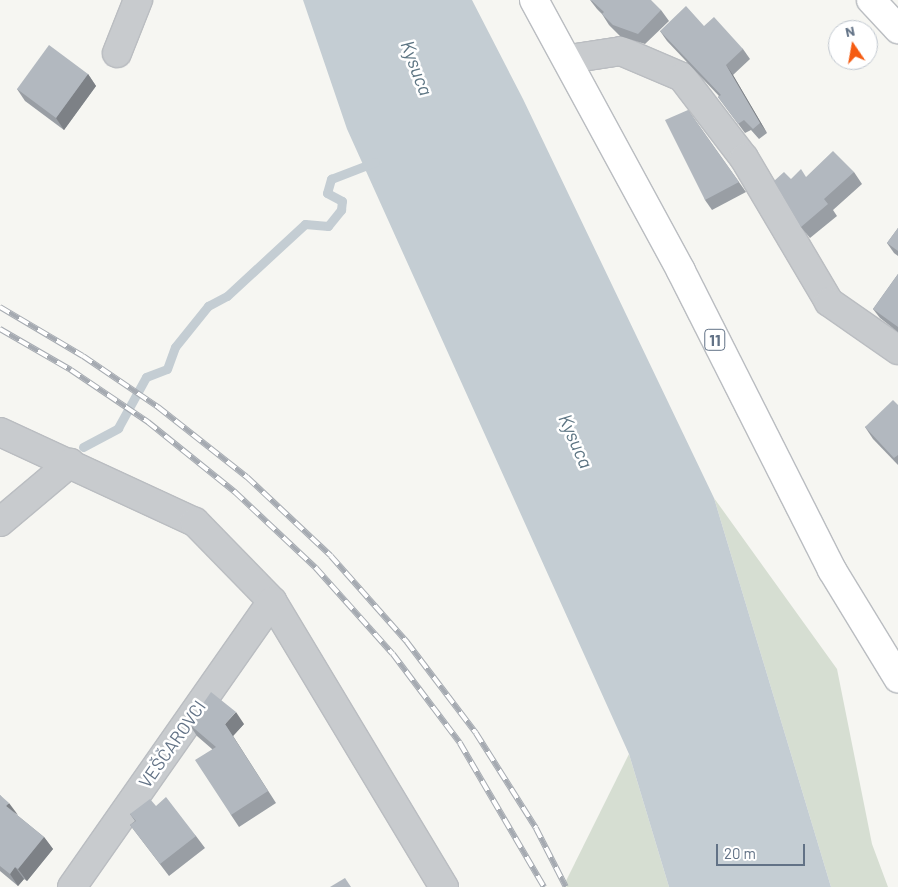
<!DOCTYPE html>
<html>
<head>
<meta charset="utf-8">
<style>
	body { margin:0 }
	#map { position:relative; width:898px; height:887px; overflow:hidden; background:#f6f6f2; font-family:Barlow,sans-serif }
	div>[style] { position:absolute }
	.green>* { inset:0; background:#d6ded2 }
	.water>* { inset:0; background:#c4cdd3 }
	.stream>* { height:9px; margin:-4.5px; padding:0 4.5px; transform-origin:4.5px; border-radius:4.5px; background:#c4cdd3 }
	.roads { filter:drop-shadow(1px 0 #babdc1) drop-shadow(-1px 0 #babdc1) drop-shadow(0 1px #babdc1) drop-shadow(0 -1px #babdc1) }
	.street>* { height:28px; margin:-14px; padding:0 14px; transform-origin:14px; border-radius:14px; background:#c8cbce }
	.primary>* { height:28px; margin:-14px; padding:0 14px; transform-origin:14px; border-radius:14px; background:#fff }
	.rail>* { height:5.5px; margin-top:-2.75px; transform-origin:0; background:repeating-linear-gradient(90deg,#fff 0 11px,#a5aab1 0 22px); box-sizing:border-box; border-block:1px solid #a5aab1 }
	.wall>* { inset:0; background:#999ea4 }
	.shaded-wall>* { inset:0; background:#7d8186 }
	.building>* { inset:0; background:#b2b8bf }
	span { translate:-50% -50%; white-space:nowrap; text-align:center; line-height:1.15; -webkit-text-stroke:5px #fff; paint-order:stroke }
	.shield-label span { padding:1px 4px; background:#fff; border:1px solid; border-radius:4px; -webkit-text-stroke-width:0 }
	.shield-label { font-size:16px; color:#627286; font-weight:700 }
	.street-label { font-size:18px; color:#627286 }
	.water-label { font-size:19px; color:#5d7583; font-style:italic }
	.north { position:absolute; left:828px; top:20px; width:50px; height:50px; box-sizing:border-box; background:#fff; border:1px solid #c0c7cf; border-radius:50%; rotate:348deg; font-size:14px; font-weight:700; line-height:20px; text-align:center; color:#627286 }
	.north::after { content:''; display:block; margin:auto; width:18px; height:22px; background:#f55c12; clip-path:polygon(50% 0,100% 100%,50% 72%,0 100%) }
	.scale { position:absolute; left:716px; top:844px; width:89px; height:22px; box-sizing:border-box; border:2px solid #627286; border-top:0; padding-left:6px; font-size:15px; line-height:18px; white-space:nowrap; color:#627286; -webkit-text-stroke:4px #fff; paint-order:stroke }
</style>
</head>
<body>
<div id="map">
	<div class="green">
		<div style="clip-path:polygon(714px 498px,837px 669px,872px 844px,888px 887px,831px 887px)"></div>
		<div style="clip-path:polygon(629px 754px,669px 887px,563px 887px)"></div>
	</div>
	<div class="water">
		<div style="clip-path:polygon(303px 0,472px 0,523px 99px,714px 498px,831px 887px,669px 887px,629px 754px,347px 129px)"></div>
	</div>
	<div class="stream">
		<div style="left:83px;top:447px;width:40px;rotate:-28deg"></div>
		<div style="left:118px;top:428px;width:58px;rotate:-61.2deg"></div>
		<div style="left:146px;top:377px;width:22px;rotate:-21deg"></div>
		<div style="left:167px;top:369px;width:23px;rotate:-70deg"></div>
		<div style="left:175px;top:347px;width:53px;rotate:-51.2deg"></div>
		<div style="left:208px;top:306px;width:21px;rotate:-28deg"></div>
		<div style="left:227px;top:296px;width:106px;rotate:-42.7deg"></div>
		<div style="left:305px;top:224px;width:23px;rotate:5deg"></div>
		<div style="left:328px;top:226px;width:21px;rotate:-51deg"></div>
		<div style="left:341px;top:210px;width:9px;rotate:-84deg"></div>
		<div style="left:342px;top:201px;width:17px;rotate:-152deg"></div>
		<div style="left:327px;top:193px;width:15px;rotate:-74deg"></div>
		<div style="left:331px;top:179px;width:47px;rotate:-21.1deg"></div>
	</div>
	<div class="roads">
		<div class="street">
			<div style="left:117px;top:53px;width:57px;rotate:-68.4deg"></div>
			<div style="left:569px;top:59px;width:53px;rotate:-8.7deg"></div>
			<div style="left:621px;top:51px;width:66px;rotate:23.1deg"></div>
			<div style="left:682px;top:77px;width:102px;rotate:52.6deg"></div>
			<div style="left:744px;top:158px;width:167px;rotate:59.4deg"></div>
			<div style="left:829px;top:302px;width:84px;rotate:34.8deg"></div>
			<div style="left:0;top:432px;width:215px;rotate:24.8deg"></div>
			<div style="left:195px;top:522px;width:110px;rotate:45.7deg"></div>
			<div style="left:272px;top:601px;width:334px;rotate:59deg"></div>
			<div style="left:0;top:522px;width:92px;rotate:-40.1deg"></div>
			<div style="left:72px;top:887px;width:349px;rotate:-55deg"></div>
		</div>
		<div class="primary">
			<div style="left:534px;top:0;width:308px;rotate:61.5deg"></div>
			<div style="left:681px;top:271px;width:335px;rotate:63.2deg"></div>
			<div style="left:832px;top:570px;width:127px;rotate:58.6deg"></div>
			<div style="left:871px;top:0;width:40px;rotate:47deg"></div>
		</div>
	</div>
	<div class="rail">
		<div style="left:0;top:307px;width:96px;rotate:30.6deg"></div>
		<div style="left:83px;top:356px;width:91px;rotate:34.2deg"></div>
		<div style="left:158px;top:407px;width:113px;rotate:38.2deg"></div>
		<div style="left:247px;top:477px;width:115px;rotate:43.2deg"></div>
		<div style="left:331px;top:556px;width:115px;rotate:48.5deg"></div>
		<div style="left:407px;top:642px;width:114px;rotate:52.8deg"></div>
		<div style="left:476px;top:733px;width:112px;rotate:57.7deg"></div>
		<div style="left:536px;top:828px;width:66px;rotate:63deg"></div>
		<div style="left:0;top:329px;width:82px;rotate:30deg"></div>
		<div style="left:71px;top:370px;width:93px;rotate:34deg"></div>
		<div style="left:148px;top:422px;width:112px;rotate:38.8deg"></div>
		<div style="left:235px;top:492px;width:111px;rotate:43.2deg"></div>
		<div style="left:316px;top:568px;width:115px;rotate:48.2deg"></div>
		<div style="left:393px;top:654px;width:111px;rotate:53deg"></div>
		<div style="left:460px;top:743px;width:167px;rotate:59.7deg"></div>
	</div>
	<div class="wall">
		<div style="clip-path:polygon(590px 0,661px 10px,669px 21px,645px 44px,620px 36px,609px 25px,602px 14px,597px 9px)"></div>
		<div style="clip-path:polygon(704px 26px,743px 49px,750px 59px,733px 75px,767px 133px,759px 139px,751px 130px,745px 133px,718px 97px,719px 96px,667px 41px,660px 31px)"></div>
		<div style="clip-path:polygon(88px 74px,96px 86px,64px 130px,25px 101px,17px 89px)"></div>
		<div style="clip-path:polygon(688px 110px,746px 192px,712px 210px,705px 200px)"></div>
		<div style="clip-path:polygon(854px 172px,862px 184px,833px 210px,837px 216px,810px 238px,801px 227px,791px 179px)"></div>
		<div style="clip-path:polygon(898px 228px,898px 256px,894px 253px,887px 243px)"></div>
		<div style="clip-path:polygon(898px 274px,898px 332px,880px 318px,873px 309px)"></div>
		<div style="clip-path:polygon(898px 405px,898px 465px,873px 439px,865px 427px)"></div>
		<div style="clip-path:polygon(189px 724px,244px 724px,233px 736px,276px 803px,239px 827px,231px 815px,212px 749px,197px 736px)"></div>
		<div style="clip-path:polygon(0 795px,17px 815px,44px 837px,53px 849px,27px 881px,24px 879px,18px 886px,0 871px)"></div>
		<div style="clip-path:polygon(156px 806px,196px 836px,205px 848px,169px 876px,130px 825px,135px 821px,130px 814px)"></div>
	</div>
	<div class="shaded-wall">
		<div style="clip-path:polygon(726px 65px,733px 75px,767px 133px,760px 123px)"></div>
		<div style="clip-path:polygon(88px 74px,96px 86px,64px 130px,56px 118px)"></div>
		<div style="clip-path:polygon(236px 712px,244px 724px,233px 736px,276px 803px,225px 724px)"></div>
		<div style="clip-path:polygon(9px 803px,18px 815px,6px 806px)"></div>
		<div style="clip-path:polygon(44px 837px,53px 849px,27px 881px,18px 869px)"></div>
		<div style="clip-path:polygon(15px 867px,24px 879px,18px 886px,10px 874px)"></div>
	</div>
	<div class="building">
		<div style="clip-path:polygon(591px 0,651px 0,661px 10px,638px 34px,613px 25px,602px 14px,604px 12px)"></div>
		<div style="clip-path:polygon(686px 6px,704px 26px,714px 17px,743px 49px,726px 65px,760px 123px,753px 129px,744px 120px,738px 124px,718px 97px,721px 95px,660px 31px)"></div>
		<div style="clip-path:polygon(49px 45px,88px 74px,56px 118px,17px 89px)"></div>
		<div style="clip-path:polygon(688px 110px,739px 182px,705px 200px,665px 120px)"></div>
		<div style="clip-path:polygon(833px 151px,854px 172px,824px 199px,828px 204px,801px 227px,774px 181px,784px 172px,791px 179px,801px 169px,806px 177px)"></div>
		<div style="clip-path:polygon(898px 228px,898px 251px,887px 243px)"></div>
		<div style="clip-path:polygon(898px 274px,898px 327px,873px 309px)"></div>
		<div style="clip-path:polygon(893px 400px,898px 405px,898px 455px,894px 458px,865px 427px)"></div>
		<div style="clip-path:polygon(211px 692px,236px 712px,225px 724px,268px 791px,231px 815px,195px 760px,216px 747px,189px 724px)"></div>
		<div style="clip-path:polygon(0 795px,9px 803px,6px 806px,44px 837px,18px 869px,15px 867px,10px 874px,0 866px)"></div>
		<div style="clip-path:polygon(166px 797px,196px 836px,160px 864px,130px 825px,136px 821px,130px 814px,150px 799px,156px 806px)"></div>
		<div style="clip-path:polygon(345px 878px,351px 887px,330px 887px)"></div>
	</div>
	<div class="shield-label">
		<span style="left:715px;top:340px">11</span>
	</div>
	<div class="street-label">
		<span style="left:172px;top:744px;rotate:-55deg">VEŠČAROVCI</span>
	</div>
	<div class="water-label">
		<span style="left:417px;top:68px;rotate:69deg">Kysuca</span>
		<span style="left:576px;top:441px;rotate:66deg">Kysuca</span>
	</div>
	<div class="north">N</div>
	<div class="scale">20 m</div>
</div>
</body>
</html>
